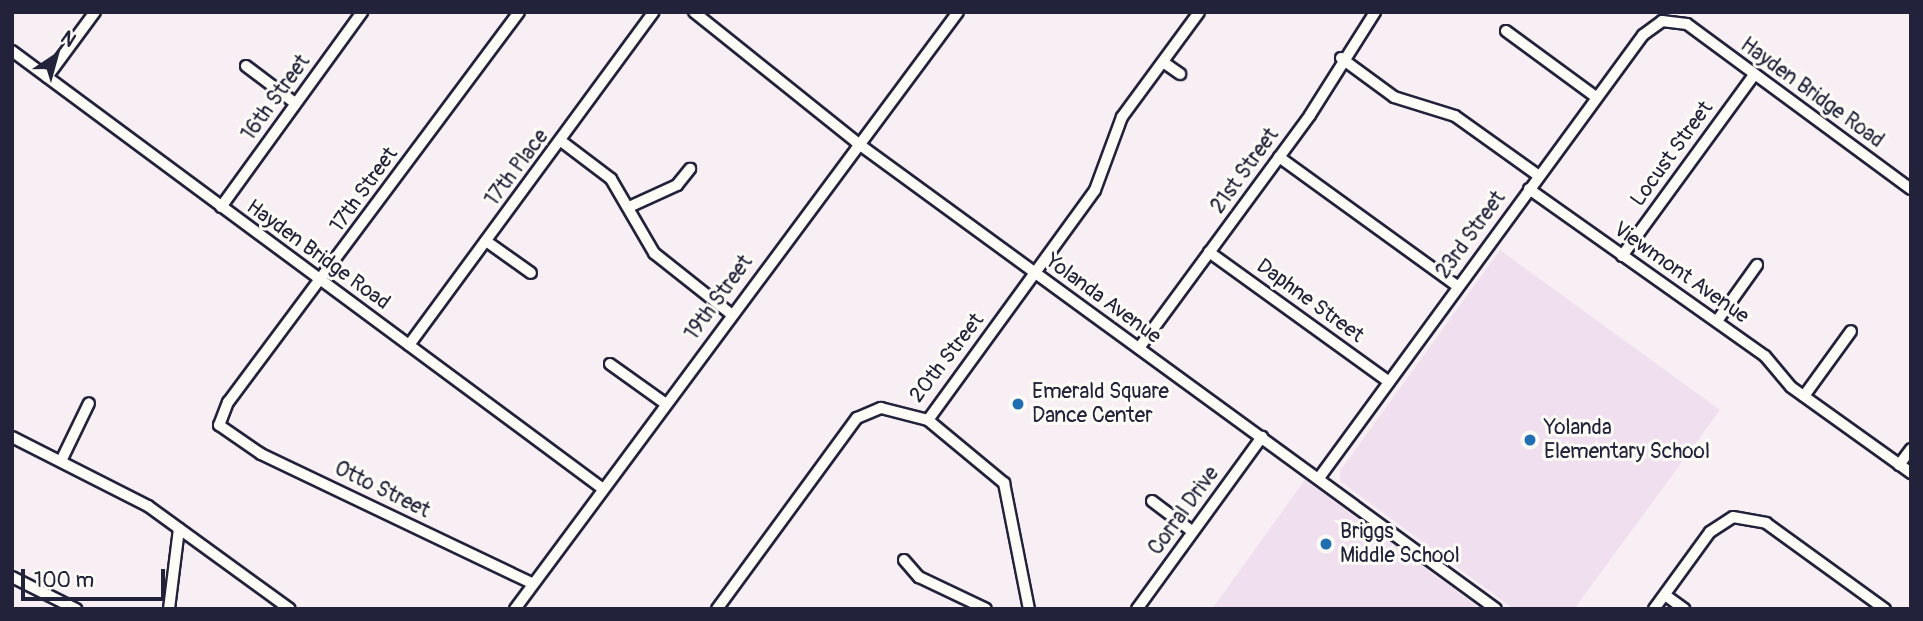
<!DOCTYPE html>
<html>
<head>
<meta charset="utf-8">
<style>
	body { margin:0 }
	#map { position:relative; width:1923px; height:621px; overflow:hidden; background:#f7eff3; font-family:Pangolin,sans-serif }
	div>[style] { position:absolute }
	.built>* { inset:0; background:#f0dfef }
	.roads { filter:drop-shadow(2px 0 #22223b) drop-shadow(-2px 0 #22223b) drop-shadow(0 2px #22223b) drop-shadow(0 -2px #22223b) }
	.minor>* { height:10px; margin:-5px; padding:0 5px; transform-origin:5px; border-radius:5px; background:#fdfcf7 }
	.dots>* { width:19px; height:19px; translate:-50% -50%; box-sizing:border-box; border:4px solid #fdfcf7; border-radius:50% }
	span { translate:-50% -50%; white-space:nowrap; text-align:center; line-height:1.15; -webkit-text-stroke:6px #fdfcf7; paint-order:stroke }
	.street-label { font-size:21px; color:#22223b }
	.poi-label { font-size:21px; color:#22223b }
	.left { translate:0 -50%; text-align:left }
	.frame { position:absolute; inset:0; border:14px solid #22223b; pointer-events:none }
	.north { position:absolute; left:21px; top:21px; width:70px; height:70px; -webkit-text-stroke:5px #fdfcf7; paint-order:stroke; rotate:36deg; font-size:19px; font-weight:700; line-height:28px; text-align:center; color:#22223b }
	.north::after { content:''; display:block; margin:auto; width:24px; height:32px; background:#22223b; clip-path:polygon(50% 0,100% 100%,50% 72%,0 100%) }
	.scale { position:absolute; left:21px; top:569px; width:144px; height:32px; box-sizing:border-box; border:4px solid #22223b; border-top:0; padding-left:9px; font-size:21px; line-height:24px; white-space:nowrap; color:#22223b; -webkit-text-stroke:5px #fdfcf7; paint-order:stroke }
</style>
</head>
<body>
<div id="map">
	<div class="built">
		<div style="clip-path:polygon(1500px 250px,1720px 410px,1574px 609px,1514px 609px,1340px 481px,1340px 471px)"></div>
		<div style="clip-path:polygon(1305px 480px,1481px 609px,1212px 609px)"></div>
	</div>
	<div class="roads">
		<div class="minor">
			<div style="left:519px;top:12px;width:487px;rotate:126.7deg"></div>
			<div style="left:228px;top:402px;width:25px;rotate:111deg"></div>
			<div style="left:219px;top:425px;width:51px;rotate:34.6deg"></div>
			<div style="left:261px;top:454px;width:301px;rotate:25.5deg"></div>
			<div style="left:694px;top:12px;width:208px;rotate:38.7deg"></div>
			<div style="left:856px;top:142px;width:792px;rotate:36.12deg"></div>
			<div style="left:1506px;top:31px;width:112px;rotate:36.3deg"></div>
			<div style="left:12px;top:51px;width:734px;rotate:36.53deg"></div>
			<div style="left:1341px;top:58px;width:66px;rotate:36.3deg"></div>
			<div style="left:1394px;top:97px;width:64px;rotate:17.3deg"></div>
			<div style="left:1455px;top:116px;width:103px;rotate:35.5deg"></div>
			<div style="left:1163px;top:62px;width:21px;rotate:35deg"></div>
			<div style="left:246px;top:66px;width:61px;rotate:37.1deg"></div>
			<div style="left:47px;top:77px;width:81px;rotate:-53.6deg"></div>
			<div style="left:561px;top:141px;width:63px;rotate:37.2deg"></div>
			<div style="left:611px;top:179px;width:86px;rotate:59.8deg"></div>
			<div style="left:654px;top:253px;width:98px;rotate:38.4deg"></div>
			<div style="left:1279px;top:157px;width:220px;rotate:35.9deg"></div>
			<div style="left:1529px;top:189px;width:289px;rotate:35.3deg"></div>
			<div style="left:1765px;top:356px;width:40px;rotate:50deg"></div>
			<div style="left:1791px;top:387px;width:148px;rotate:35.6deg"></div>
			<div style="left:221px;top:207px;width:241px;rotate:-54.1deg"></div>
			<div style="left:629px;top:207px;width:53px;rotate:-24.6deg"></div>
			<div style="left:677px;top:185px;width:21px;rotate:-51deg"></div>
			<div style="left:486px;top:241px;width:55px;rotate:35.4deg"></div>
			<div style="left:1209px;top:252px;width:222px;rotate:35.8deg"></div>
			<div style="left:1622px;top:256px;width:224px;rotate:-53.9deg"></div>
			<div style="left:1717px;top:321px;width:69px;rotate:-54.5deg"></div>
			<div style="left:409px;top:345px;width:413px;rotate:-53.7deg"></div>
			<div style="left:1139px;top:348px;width:289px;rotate:-53.7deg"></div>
			<div style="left:1310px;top:115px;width:122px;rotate:-57.7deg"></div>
			<div style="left:610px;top:364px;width:69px;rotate:35.5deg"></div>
			<div style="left:1804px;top:396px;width:80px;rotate:-54.1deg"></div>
			<div style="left:928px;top:420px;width:284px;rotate:-54deg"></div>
			<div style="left:1095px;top:190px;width:78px;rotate:-69.7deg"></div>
			<div style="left:1122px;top:117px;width:130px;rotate:-53.7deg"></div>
			<div style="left:12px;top:437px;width:153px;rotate:26.9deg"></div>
			<div style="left:148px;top:506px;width:175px;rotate:36deg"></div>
			<div style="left:61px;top:461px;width:64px;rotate:-64.2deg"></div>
			<div style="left:1899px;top:465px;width:20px;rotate:-53deg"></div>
			<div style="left:1319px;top:478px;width:549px;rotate:-53.82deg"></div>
			<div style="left:1643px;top:35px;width:24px;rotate:-36deg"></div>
			<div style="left:1662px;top:21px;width:25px;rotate:7deg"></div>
			<div style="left:1687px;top:24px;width:278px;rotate:36.4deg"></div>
			<div style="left:1152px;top:501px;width:51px;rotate:37.1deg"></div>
			<div style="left:904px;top:560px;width:23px;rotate:49deg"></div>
			<div style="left:919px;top:577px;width:74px;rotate:25.5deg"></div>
			<div style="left:12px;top:577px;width:72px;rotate:26.6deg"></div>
			<div style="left:1665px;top:595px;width:24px;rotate:36deg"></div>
			<div style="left:169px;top:609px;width:81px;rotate:-82.9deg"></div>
			<div style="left:515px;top:609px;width:743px;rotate:-53.42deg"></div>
			<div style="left:717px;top:609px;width:237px;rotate:-53.8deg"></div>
			<div style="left:857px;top:418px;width:26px;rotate:-23deg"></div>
			<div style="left:881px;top:408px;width:49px;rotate:14.3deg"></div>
			<div style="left:928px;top:420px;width:99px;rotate:39.7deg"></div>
			<div style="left:1004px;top:483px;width:128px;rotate:78.8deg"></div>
			<div style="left:1137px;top:609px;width:213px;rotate:-54deg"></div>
			<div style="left:1654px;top:609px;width:95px;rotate:-54deg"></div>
			<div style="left:1710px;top:532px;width:27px;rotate:-33deg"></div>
			<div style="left:1733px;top:517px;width:34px;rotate:10deg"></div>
			<div style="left:1766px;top:523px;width:147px;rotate:35.9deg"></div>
		</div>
	</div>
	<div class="dots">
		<div style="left:1018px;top:404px;background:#1f6fb2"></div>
		<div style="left:1530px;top:440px;background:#1f6fb2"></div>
		<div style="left:1326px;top:544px;background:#1f6fb2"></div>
	</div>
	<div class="street-label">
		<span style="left:1812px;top:93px;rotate:36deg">Hayden Bridge Road</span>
		<span style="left:276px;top:98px;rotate:-54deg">16th Street</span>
		<span style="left:1672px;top:154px;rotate:-54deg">Locust Street</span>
		<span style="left:517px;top:168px;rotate:-53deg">17th Place</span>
		<span style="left:1245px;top:171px;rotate:-54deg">21st Street</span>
		<span style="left:364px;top:190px;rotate:-54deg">17th Street</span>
		<span style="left:1471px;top:235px;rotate:-54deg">23rd Street</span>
		<span style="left:318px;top:255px;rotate:36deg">Hayden Bridge Road</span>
		<span style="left:1681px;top:273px;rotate:35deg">Viewmont Avenue</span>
		<span style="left:719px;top:298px;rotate:-54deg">19th Street</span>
		<span style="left:1103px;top:299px;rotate:36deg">Yolanda Avenue</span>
		<span style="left:1310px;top:301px;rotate:36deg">Daphne Street</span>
		<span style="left:947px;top:358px;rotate:-52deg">20th Street</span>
		<span style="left:382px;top:490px;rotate:26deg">Otto Street</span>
		<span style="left:1184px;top:511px;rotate:-54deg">Corral Drive</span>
	</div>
	<div class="poi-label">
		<span class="left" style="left:1032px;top:404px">Emerald Square<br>Dance Center</span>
		<span class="left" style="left:1544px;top:440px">Yolanda<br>Elementary School</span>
		<span class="left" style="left:1340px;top:544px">Briggs<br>Middle School</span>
	</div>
	<div class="frame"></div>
	<div class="north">N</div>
	<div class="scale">100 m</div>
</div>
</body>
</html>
